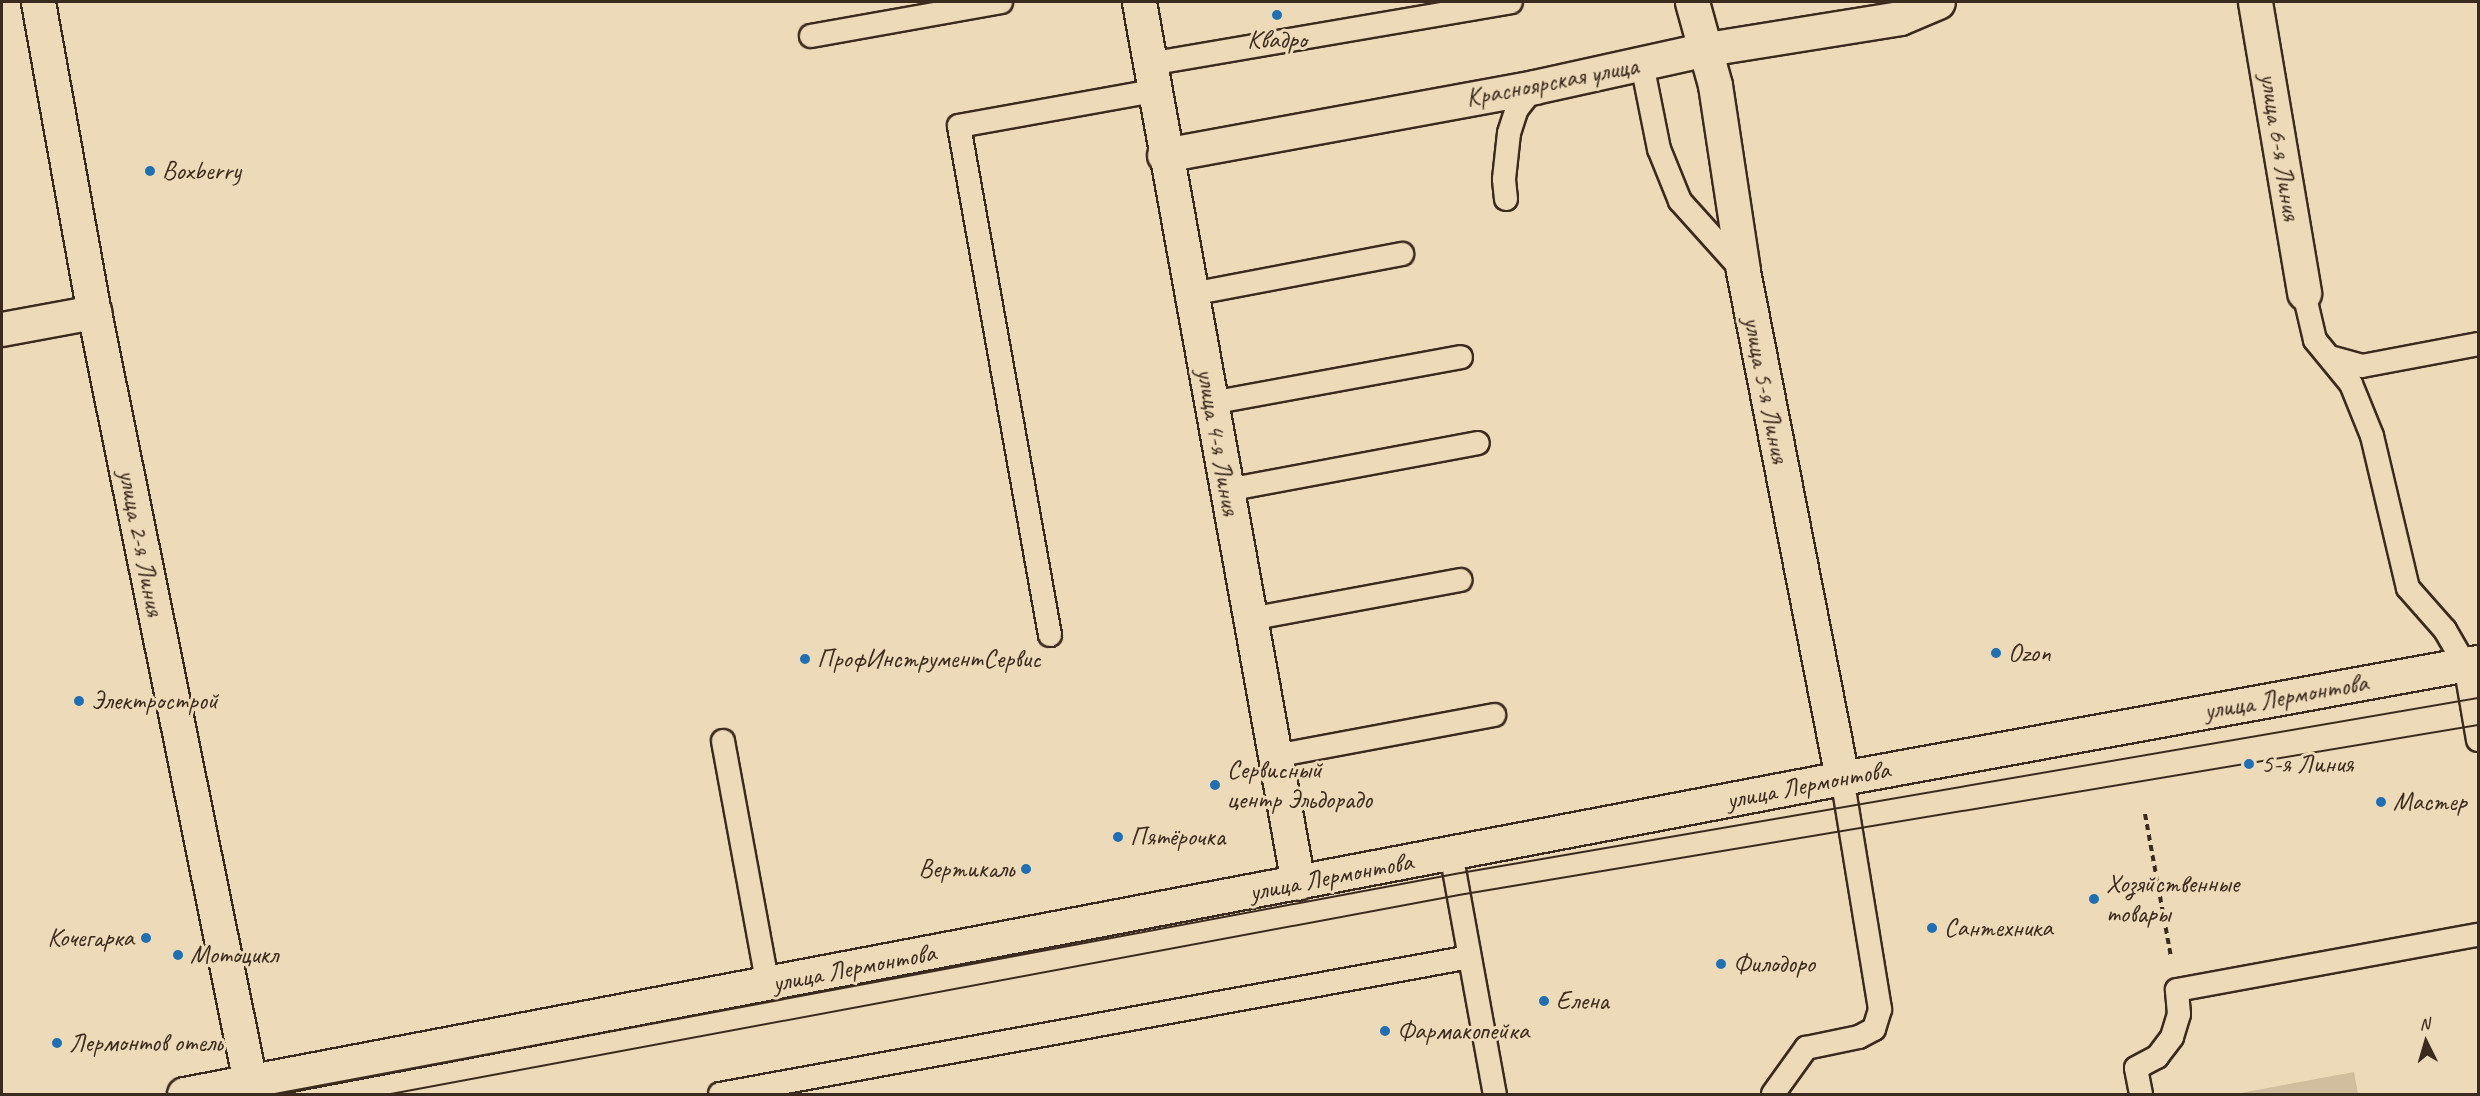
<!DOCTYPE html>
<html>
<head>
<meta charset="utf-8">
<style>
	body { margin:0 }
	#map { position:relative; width:2480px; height:1096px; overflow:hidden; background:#eddab8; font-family:Caveat,sans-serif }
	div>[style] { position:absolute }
	.green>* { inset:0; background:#d0be9f }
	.path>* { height:4px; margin-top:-2px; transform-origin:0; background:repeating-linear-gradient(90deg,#3b2a1e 0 6px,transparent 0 10.5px) }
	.roads { filter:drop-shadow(2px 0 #3b2a1e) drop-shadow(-2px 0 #3b2a1e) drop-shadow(0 2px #3b2a1e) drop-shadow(0 -2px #3b2a1e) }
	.lane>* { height:22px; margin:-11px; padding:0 11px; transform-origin:11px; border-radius:11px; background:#eddab8 }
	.street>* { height:33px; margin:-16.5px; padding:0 16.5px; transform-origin:16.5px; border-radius:16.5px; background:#eddab8 }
	.secondary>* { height:33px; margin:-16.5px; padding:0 16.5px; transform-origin:16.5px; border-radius:16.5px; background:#eddab8 }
	.tram>* { height:1.5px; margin:-0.75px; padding:0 0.75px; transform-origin:0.75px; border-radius:0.75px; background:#3b2a1e }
	.dots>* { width:16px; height:16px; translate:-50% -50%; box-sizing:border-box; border:3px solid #eddab8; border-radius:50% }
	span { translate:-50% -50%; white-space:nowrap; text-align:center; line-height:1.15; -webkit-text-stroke:6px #eddab8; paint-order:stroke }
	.poi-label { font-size:26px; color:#3b2a1e }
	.left { translate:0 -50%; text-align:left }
	.right { translate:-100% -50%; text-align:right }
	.street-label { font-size:26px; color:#3b2a1e }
	.frame { position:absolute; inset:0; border:3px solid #3b2a1e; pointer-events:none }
	.north { position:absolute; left:2396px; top:1012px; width:60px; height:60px; -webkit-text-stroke:4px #eddab8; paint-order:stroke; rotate:355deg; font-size:16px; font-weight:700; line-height:24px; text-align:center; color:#3b2a1e }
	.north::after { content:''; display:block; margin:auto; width:21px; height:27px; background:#3b2a1e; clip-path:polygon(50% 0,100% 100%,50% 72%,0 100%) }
</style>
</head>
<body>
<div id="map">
	<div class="green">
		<div style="clip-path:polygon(2354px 1072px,2358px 1094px,2235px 1094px)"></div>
	</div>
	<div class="path">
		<div style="left:2145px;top:814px;width:145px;rotate:79.7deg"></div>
	</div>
	<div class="roads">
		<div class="lane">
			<div style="left:811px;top:36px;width:193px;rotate:-10.1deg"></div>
			<div style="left:1149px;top:64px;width:367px;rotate:-9.7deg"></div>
			<div style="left:1642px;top:64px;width:87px;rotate:78.7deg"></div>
			<div style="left:1659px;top:149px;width:56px;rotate:68deg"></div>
			<div style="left:1680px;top:201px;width:94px;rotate:48deg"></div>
			<div style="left:1506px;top:199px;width:20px;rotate:-96deg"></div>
			<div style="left:1504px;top:179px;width:46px;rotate:-83.8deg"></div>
			<div style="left:1509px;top:133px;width:25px;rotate:-72deg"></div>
			<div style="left:1517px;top:109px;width:28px;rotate:-52deg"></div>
			<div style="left:2304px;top:293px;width:48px;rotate:76.8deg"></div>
			<div style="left:2315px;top:340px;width:57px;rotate:50.7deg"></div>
			<div style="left:2351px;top:384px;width:56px;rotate:68deg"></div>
			<div style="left:2372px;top:436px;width:156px;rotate:76.7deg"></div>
			<div style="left:2408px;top:588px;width:56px;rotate:48.6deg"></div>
			<div style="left:2445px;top:630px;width:39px;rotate:60deg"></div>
			<div style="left:2465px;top:664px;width:77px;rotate:80.3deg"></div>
			<div style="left:1192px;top:294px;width:214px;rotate:-10.8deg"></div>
			<div style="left:2333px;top:358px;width:30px;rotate:15deg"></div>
			<div style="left:2362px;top:366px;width:118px;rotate:-10.7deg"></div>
			<div style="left:1211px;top:403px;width:254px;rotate:-10.4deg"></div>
			<div style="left:1227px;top:490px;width:255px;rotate:-10.6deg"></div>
			<div style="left:1250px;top:619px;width:214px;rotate:-10.5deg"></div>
			<div style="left:1050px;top:635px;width:517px;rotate:-100.14deg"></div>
			<div style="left:959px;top:126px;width:197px;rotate:-10.2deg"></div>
			<div style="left:723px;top:741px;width:248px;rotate:79.6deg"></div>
			<div style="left:1275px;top:756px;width:223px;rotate:-10.6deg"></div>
			<div style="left:1451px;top:853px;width:245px;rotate:79.7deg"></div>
			<div style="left:720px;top:1094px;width:762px;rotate:-10.35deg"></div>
			<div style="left:1773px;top:1094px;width:57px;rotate:-54.3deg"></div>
			<div style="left:1806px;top:1048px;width:54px;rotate:-11.7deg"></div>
			<div style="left:1859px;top:1037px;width:17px;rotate:-28deg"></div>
			<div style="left:1874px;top:1029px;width:21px;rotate:-73deg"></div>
			<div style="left:1880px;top:1009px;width:234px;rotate:-99.3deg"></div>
			<div style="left:2141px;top:1094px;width:26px;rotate:-101deg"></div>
			<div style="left:2136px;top:1068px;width:24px;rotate:-28deg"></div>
			<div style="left:2157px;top:1057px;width:25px;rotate:-53deg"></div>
			<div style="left:2172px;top:1037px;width:24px;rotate:-73deg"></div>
			<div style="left:2179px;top:1014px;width:24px;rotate:-95deg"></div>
			<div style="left:2177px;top:990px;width:306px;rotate:-10.4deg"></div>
		</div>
		<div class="street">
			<div style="left:38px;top:2px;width:315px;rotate:79.8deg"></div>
			<div style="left:94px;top:312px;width:786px;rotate:78.55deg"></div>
			<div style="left:1139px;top:2px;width:895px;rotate:79.77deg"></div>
			<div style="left:1692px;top:2px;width:86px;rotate:74.5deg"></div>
			<div style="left:1715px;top:85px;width:188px;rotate:81.4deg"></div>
			<div style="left:1743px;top:271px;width:517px;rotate:78.95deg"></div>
			<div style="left:2255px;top:2px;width:295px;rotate:80.4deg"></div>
			<div style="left:1164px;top:155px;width:376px;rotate:-10.4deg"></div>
			<div style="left:1534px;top:87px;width:177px;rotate:-12.4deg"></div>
			<div style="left:1707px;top:49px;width:195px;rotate:-9.1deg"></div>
			<div style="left:1900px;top:18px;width:41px;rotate:-22.8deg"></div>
			<div style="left:2px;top:329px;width:94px;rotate:-10.5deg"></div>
		</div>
		<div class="secondary">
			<div style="left:184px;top:1094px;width:1688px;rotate:-10.79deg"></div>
			<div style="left:1842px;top:778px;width:646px;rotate:-10.34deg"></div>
		</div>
	</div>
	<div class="tram">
		<div style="left:275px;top:1094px;width:1200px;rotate:-10.56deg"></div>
		<div style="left:1455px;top:874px;width:1038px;rotate:-9.76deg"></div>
		<div style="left:391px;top:1094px;width:1086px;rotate:-10.55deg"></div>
		<div style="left:1459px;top:895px;width:1033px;rotate:-9.47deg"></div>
	</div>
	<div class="dots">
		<div style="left:1277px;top:15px;background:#1f6fb2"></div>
		<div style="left:150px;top:171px;background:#1f6fb2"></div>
		<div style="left:1996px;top:653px;background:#1f6fb2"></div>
		<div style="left:805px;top:659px;background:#1f6fb2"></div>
		<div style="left:79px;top:701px;background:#1f6fb2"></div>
		<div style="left:2249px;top:764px;background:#1f6fb2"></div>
		<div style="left:1215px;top:785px;background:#1f6fb2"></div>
		<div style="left:2381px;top:802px;background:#1f6fb2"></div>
		<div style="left:1118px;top:837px;background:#1f6fb2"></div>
		<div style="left:1026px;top:869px;background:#1f6fb2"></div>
		<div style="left:2094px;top:899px;background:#1f6fb2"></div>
		<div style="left:1932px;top:928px;background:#1f6fb2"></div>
		<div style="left:146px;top:938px;background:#1f6fb2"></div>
		<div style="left:178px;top:955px;background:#1f6fb2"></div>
		<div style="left:1721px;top:964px;background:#1f6fb2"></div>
		<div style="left:1544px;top:1001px;background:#1f6fb2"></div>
		<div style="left:1385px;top:1031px;background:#1f6fb2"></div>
		<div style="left:57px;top:1043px;background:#1f6fb2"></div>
	</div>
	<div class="poi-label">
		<span style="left:1277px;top:40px">Квадро</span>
		<span class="left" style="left:162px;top:171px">Boxberry</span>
		<span class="left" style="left:2008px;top:653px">Ozon</span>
		<span class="left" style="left:817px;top:659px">ПрофИнструментСервис</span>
		<span class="left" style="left:91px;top:701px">Электрострой</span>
		<span class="left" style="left:2261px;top:764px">5-я Линия</span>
		<span class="left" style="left:1227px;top:785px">Сервисный<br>центр Эльдорадо</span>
		<span class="left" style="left:2393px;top:802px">Мастер</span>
		<span class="left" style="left:1130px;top:837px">Пятёрочка</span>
		<span class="right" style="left:1014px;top:869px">Вертикаль</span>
		<span class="left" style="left:2106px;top:899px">Хозяйственные<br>товары</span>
		<span class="left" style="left:1944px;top:928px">Сантехника</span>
		<span class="right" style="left:134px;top:938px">Кочегарка</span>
		<span class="left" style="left:190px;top:955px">Мотоцикл</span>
		<span class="left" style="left:1733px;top:964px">Филодоро</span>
		<span class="left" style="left:1556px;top:1001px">Елена</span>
		<span class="left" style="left:1397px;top:1031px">Фармакопейка</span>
		<span class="left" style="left:69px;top:1043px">Лермонтов отель</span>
	</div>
	<div class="street-label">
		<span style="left:1552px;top:82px;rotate:-11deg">Красноярская улица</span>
		<span style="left:2280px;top:147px;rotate:81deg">улица 6-я Линия</span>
		<span style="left:1766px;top:390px;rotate:79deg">улица 5-я Линия</span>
		<span style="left:1218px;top:442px;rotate:80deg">улица 4-я Линия</span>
		<span style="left:141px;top:543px;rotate:79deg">улица 2-я Линия</span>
		<span style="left:2286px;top:697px;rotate:-10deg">улица Лермонтова</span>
		<span style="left:1808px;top:785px;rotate:-11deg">улица Лермонтова</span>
		<span style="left:1331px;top:877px;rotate:-11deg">улица Лермонтова</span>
		<span style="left:854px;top:968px;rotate:-11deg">улица Лермонтова</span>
	</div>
	<div class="frame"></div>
	<div class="north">N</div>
</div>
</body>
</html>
